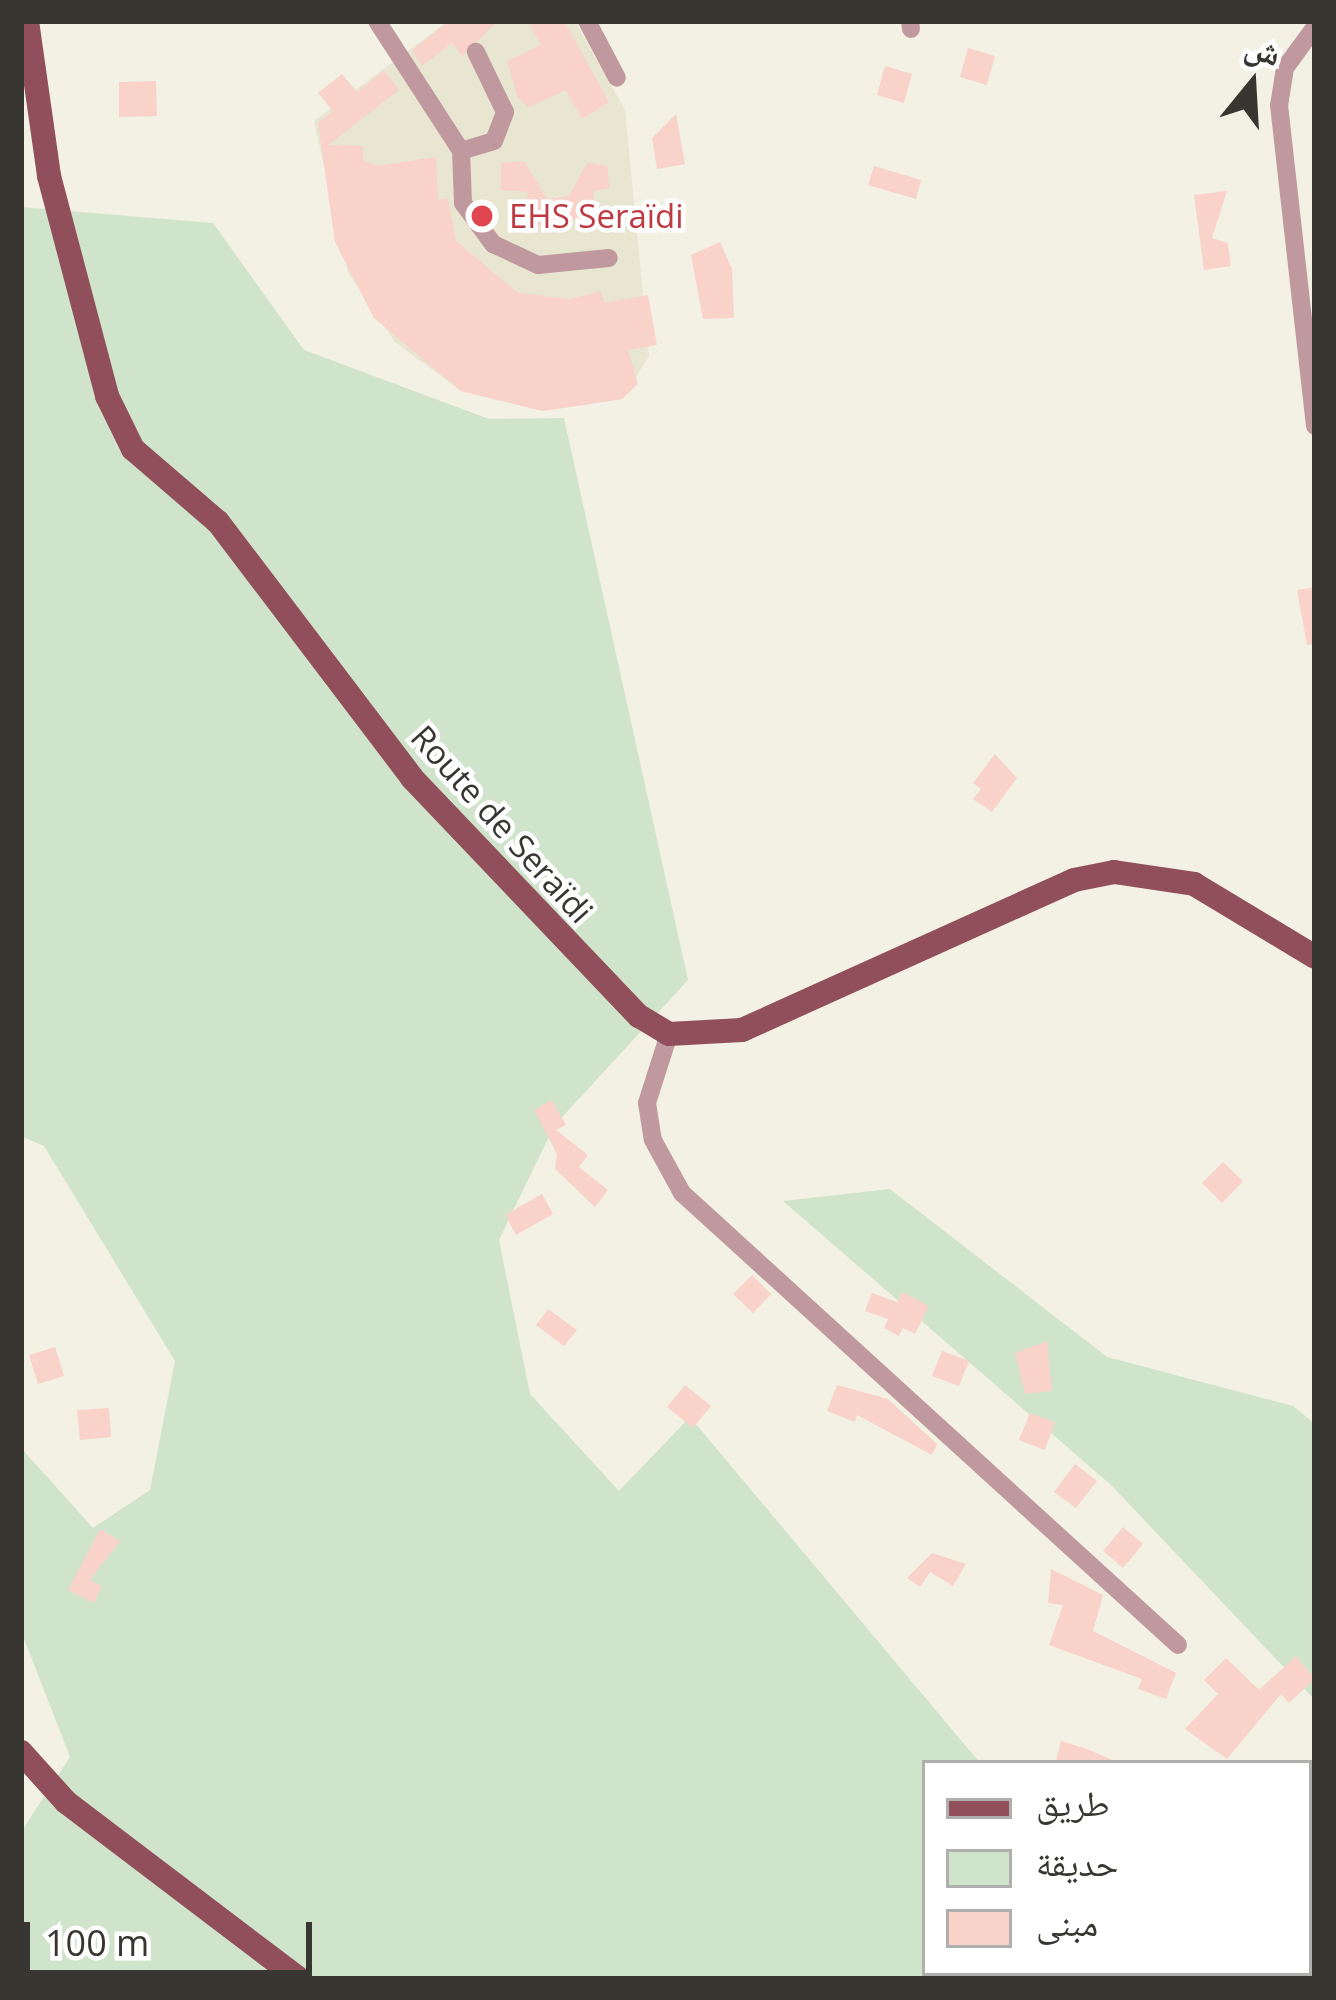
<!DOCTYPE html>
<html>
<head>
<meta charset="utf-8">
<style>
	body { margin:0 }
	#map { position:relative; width:1336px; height:2000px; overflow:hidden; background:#f3f1e3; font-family:"Open Sans","Noto Naskh Arabic",sans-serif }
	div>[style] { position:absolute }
	.built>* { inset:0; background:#e8e5d0 }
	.green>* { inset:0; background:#cfe4ca }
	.building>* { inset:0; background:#f9d2c9 }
	.minor>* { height:18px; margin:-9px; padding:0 9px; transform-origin:9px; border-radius:9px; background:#c0999e }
	.major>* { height:24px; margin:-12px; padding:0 12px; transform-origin:12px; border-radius:12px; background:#914f5b }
	.dots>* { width:33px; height:33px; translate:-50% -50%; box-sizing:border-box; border:6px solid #fff; border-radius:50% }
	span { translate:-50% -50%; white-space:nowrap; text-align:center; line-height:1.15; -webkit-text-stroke:9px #fff; paint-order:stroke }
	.health-label { font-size:33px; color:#be3a42 }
	.left { translate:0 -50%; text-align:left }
	.street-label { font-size:33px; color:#373631 }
	.frame { position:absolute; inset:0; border:24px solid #373631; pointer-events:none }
	.legend { position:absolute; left:922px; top:1760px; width:390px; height:216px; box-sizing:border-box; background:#fff; border:3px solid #afafad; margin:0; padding:15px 21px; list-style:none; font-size:36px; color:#373631 }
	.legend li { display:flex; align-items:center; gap:24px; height:60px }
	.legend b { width:60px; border:3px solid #afafad }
	.north { position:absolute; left:1192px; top:24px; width:120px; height:120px; -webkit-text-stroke:9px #fff; paint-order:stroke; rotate:18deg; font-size:33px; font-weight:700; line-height:48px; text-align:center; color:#373631 }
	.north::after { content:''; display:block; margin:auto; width:42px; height:54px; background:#373631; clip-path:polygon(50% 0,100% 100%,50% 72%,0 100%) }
	.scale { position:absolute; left:24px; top:1922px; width:288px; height:54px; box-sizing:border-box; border:6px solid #373631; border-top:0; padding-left:15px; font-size:36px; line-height:42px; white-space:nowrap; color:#373631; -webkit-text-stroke:9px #fff; paint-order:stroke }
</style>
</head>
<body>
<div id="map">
	<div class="built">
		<div style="clip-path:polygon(448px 21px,575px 21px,625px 110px,649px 356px,622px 399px,543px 411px,461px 391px,395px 342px,348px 273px,314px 121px)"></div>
	</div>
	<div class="green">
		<div style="clip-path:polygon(21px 207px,213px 223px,304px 350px,489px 419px,564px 418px,688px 980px,554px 1126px,499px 1240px,530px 1394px,619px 1491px,690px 1417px,980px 1763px,925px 1763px,925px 1973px,1309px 1973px,1315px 1938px,1315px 1979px,21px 1979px,21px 1832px,70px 1757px,21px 1631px,21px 1448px,93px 1528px,150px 1490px,175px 1361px,44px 1146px,21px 1136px)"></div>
		<div style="clip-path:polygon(890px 1189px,1107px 1357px,1293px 1406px,1315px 1424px,1315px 1700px,1111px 1485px,783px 1201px)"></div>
	</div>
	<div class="building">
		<div style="clip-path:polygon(450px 21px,498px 21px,462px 56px,452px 43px,422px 66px,412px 50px)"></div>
		<div style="clip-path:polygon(528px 21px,564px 21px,609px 102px,582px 119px,566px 90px,529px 107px,518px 98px,507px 61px,541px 45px)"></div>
		<div style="clip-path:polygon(968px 48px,995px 56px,987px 85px,960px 77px)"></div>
		<div style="clip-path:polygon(885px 66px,912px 74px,904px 103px,877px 95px)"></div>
		<div style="clip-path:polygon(384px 71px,399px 90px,328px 145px,363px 146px,363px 160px,377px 166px,436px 157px,438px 200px,448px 198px,456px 241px,518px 293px,570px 299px,601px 291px,604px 303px,648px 295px,657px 345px,628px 350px,638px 384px,622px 399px,543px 411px,461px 391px,374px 318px,335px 242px,318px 123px,333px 111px,318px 93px,342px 74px,357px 92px)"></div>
		<div style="clip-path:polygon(156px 81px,157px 116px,119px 117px,119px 82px)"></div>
		<div style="clip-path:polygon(676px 114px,685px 164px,657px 169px,652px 138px)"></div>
		<div style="clip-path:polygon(524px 161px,547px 199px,569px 196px,587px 163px,607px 166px,610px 188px,594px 191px,592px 213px,550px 231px,520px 216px,529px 192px,501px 190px,501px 163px)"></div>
		<div style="clip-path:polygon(874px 166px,921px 180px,916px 199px,868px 185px)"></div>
		<div style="clip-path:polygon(1227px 191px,1212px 238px,1228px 243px,1231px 266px,1204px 270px,1194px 195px)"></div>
		<div style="clip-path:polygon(720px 242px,732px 269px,734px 318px,703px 319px,691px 255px)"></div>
		<div style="clip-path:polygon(1315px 587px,1315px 644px,1307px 645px,1297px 590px)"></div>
		<div style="clip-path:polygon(995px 754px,1017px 778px,992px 812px,973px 799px,981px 789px,973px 783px)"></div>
		<div style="clip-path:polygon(552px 1100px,566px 1125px,556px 1130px,588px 1155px,579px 1167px,608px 1190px,595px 1207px,555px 1169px,557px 1154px,534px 1110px)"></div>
		<div style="clip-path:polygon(1223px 1162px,1243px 1181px,1222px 1203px,1202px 1183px)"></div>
		<div style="clip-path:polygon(542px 1194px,553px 1214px,516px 1235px,505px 1215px)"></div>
		<div style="clip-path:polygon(752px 1275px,771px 1294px,753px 1313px,733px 1294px)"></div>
		<div style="clip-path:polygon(902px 1292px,929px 1306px,915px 1334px,903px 1328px,899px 1336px,884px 1328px,888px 1319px,865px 1311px,872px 1293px,897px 1302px)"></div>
		<div style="clip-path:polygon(548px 1309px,577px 1330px,564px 1346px,536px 1325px)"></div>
		<div style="clip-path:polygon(1047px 1341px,1052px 1391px,1025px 1394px,1015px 1353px)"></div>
		<div style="clip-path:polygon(55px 1347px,64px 1376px,38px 1384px,29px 1355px)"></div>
		<div style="clip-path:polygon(942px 1351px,969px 1361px,959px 1386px,932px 1376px)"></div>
		<div style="clip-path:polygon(685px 1385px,711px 1406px,693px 1428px,667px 1407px)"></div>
		<div style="clip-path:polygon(837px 1385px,888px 1399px,937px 1444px,932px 1455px,857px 1415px,855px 1422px,827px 1411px)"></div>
		<div style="clip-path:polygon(109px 1408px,111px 1437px,80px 1440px,77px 1410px)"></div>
		<div style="clip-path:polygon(1030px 1413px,1055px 1422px,1045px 1450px,1019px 1440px)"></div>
		<div style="clip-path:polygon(1075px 1464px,1097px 1481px,1076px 1508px,1054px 1492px)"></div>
		<div style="clip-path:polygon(1123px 1527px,1143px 1544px,1123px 1568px,1103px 1551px)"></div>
		<div style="clip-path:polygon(100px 1529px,120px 1541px,90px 1580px,102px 1586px,94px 1603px,68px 1590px)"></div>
		<div style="clip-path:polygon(932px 1553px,966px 1564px,953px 1586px,930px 1572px,920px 1587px,907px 1578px)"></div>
		<div style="clip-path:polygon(1051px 1569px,1103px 1595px,1093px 1631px,1176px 1673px,1166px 1699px,1138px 1689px,1142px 1679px,1049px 1645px,1063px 1605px,1048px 1603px)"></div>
		<div style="clip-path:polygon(1296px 1656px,1315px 1679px,1289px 1703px,1281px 1694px,1227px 1759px,1185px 1729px,1218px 1694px,1204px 1680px,1226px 1658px,1259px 1690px)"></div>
		<div style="clip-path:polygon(1061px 1741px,1087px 1749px,1119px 1763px,1056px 1761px)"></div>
	</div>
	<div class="minor">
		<div style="left:377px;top:21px;width:155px;rotate:57.1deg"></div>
		<div style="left:461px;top:151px;width:52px;rotate:87.8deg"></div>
		<div style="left:463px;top:203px;width:51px;rotate:53.8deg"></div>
		<div style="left:493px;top:244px;width:50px;rotate:25deg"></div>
		<div style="left:538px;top:265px;width:71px;rotate:-5.6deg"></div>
		<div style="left:587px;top:21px;width:64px;rotate:62.2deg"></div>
		<div style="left:910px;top:21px;width:8px;rotate:83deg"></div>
		<div style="left:1315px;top:27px;width:51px;rotate:126.2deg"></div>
		<div style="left:1285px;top:68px;width:37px;rotate:99deg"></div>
		<div style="left:1279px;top:105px;width:323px;rotate:83.6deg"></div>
		<div style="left:461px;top:151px;width:34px;rotate:-17deg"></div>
		<div style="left:494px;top:141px;width:31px;rotate:-69deg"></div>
		<div style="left:505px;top:112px;width:67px;rotate:-115.8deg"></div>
		<div style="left:669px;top:1034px;width:72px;rotate:107.7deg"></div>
		<div style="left:647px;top:1103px;width:37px;rotate:81deg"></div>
		<div style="left:653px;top:1140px;width:60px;rotate:61.3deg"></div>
		<div style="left:682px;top:1193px;width:671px;rotate:42.34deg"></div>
	</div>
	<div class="major">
		<div style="left:27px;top:21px;width:157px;rotate:81.9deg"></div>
		<div style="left:49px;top:176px;width:228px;rotate:75.2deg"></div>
		<div style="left:107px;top:396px;width:59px;rotate:63.9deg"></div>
		<div style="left:133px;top:449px;width:112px;rotate:40.7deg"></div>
		<div style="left:218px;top:522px;width:321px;rotate:52.8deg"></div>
		<div style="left:412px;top:778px;width:329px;rotate:46.4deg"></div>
		<div style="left:639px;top:1016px;width:35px;rotate:31deg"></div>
		<div style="left:669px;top:1034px;width:73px;rotate:-3.1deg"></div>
		<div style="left:742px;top:1030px;width:364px;rotate:-24.3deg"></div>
		<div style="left:1074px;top:880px;width:41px;rotate:-11.3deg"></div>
		<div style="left:1114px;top:872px;width:81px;rotate:8.5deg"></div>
		<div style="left:1194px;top:884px;width:141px;rotate:31.1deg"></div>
		<div style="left:21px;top:1752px;width:67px;rotate:48deg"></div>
		<div style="left:66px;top:1802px;width:293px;rotate:37.2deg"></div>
	</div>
	<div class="dots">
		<div style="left:482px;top:216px;background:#e0444e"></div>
	</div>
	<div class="health-label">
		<span class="left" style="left:509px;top:216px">EHS Seraïdi</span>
	</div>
	<div class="street-label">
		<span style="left:502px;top:824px;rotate:48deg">Route de Seraïdi</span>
	</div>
	<div class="frame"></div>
	<ul class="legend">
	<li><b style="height:15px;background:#914f5b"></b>طريق</li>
	<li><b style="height:33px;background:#cfe4ca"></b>حديقة</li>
	<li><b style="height:33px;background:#f9d2c9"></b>مبنى</li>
	</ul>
	<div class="north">ش</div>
	<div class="scale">100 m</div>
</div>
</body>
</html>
